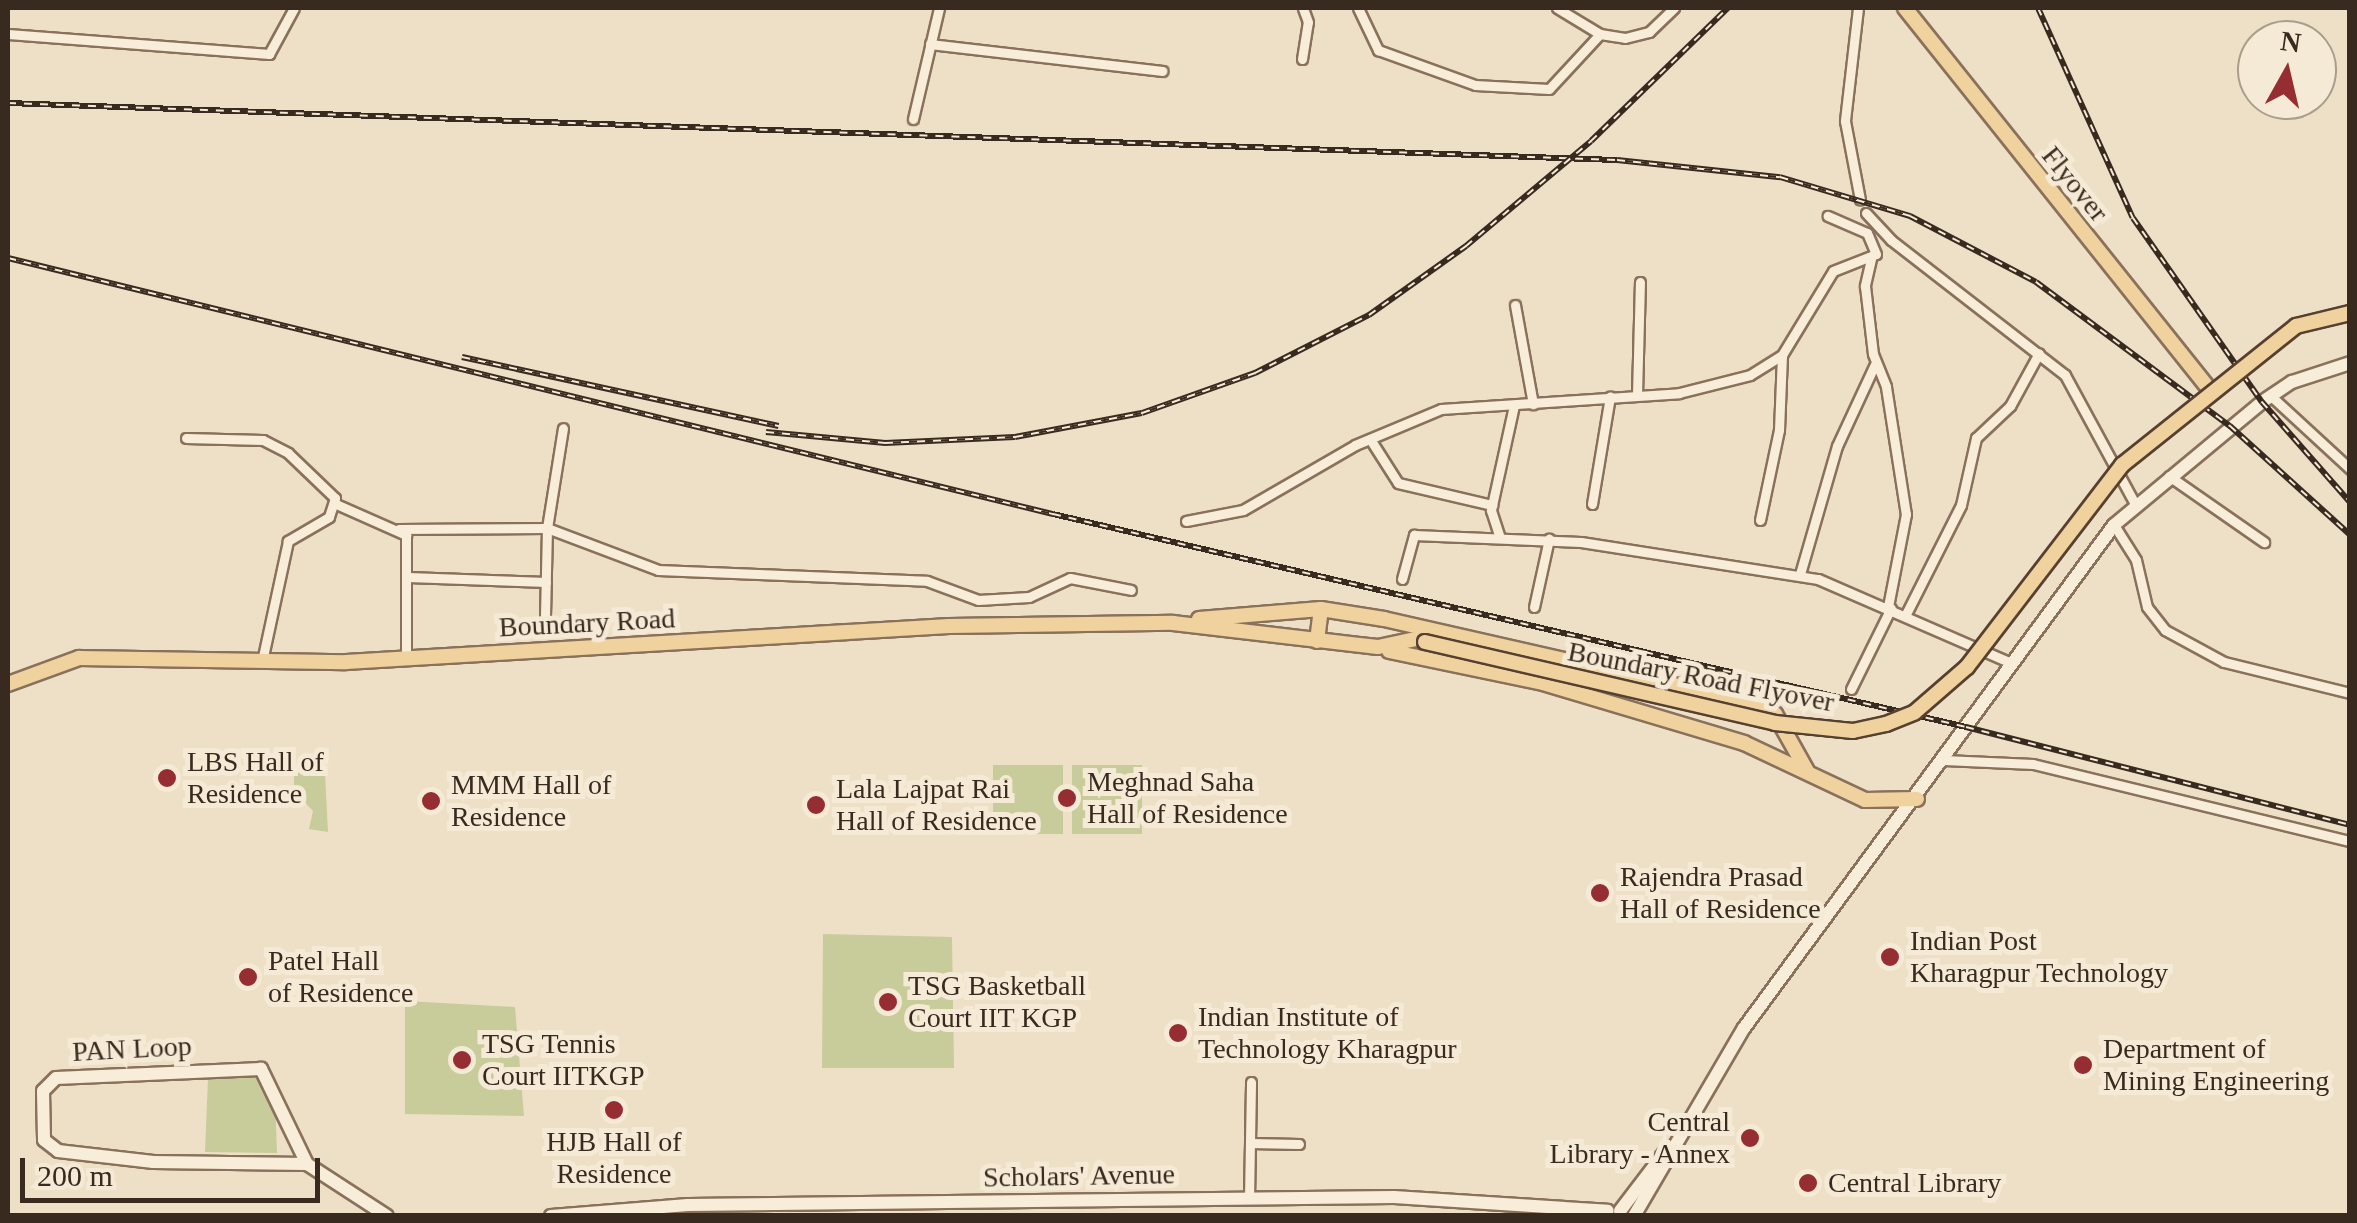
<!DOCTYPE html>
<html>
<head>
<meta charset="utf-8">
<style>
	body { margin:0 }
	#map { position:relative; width:2357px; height:1223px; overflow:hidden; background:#eee0c6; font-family:Georgia,serif }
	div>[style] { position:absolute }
	.green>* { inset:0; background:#c8cc9a }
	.roads { filter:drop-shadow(2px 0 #89715c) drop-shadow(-2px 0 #89715c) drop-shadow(0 2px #89715c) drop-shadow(0 -2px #89715c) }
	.street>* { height:9px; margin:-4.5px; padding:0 4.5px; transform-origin:4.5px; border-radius:4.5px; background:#f8edd9 }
	.secondary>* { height:12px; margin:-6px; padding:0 6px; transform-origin:6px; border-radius:6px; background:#f8edd9 }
	.primary>* { height:14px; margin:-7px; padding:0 7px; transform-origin:7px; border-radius:7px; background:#f0d29f }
	.rail>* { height:6px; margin-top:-3px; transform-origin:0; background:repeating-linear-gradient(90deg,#f5ead5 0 8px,#392a1f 0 16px); box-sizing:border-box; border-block:2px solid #392a1f }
	.bridges { filter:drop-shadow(2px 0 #564030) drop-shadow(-2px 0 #564030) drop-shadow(0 2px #564030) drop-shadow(0 -2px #564030) }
	.primary-bridge>* { height:14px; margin:-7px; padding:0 7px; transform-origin:7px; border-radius:7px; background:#f0d29f }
	.dots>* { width:28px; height:28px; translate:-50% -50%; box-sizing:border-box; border:5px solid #f5ead5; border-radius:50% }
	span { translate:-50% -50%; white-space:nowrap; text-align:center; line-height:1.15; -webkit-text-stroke:10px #f5ead5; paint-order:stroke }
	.street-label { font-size:28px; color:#392a1f }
	.poi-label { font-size:28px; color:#392a1f }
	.left { translate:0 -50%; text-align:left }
	.right { translate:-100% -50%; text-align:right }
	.frame { position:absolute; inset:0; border:10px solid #392a1f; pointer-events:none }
	.north { position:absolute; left:2237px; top:20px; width:100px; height:100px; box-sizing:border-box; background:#f5ead5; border:2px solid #aa9d8c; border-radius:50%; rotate:8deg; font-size:28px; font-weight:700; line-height:40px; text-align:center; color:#392a1f }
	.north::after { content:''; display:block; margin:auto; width:35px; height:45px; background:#962d33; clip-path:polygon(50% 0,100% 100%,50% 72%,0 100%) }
	.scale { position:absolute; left:20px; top:1158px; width:300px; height:45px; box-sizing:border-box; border:5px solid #392a1f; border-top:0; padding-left:12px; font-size:30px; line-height:35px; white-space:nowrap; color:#392a1f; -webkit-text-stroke:8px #f5ead5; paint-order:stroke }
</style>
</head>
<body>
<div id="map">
	<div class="green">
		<div style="clip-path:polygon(993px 765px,1063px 765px,1063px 834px,993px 834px)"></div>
		<div style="clip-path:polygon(1072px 765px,1142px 765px,1142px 834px,1072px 834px)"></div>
		<div style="clip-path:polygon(294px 773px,325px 773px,328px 832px,309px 829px,313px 811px,294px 791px)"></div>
		<div style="clip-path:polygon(823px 934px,952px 937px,954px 1068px,822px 1068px)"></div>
		<div style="clip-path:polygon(405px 1001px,515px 1007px,524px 1116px,405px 1114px)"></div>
		<div style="clip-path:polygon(249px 1075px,265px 1079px,275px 1098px,277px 1153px,205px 1152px,208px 1078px)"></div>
	</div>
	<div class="roads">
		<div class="street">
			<div style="left:1358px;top:8px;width:47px;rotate:64.5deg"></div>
			<div style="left:1378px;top:50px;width:103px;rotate:19.8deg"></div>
			<div style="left:1475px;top:85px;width:74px;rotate:3.1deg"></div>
			<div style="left:1549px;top:89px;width:75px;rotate:-47.2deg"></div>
			<div style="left:1557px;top:8px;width:50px;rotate:31.2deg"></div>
			<div style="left:1600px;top:34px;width:25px;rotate:9deg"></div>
			<div style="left:1625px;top:38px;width:25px;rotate:-14deg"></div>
			<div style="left:1649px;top:32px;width:35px;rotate:-44deg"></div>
			<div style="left:1858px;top:8px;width:114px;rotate:96.6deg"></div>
			<div style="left:1845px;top:121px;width:80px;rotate:79.2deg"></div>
			<div style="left:8px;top:34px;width:262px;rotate:4.4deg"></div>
			<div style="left:269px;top:54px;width:52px;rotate:-61.5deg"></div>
			<div style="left:930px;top:44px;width:234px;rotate:6.6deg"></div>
			<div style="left:1302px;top:59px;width:37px;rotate:-81deg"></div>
			<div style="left:1308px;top:22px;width:15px;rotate:-110deg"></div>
			<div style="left:913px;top:119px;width:114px;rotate:-76.8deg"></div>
			<div style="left:1866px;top:213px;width:37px;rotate:47deg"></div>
			<div style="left:1891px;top:240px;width:220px;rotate:37.8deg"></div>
			<div style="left:2065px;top:375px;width:145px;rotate:61.5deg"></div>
			<div style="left:1871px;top:259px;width:28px;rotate:103deg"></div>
			<div style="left:1865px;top:286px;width:68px;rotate:83.3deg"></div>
			<div style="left:1873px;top:354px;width:35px;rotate:68deg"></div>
			<div style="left:1886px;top:387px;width:129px;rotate:81.1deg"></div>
			<div style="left:1906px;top:514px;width:95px;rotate:101deg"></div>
			<div style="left:1515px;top:305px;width:101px;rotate:79.7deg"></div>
			<div style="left:1637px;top:395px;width:113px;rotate:-88.5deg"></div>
			<div style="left:2271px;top:396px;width:108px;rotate:42.7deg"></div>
			<div style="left:186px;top:438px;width:77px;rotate:1.5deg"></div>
			<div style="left:263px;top:440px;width:28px;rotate:27deg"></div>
			<div style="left:288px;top:453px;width:65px;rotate:43.8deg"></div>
			<div style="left:335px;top:498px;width:20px;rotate:108deg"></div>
			<div style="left:329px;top:517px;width:48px;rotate:149.7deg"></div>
			<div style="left:288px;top:541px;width:123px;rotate:102.2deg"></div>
			<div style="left:1370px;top:439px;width:52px;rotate:57.5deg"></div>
			<div style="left:1398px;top:483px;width:97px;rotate:13.2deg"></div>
			<div style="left:2169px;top:476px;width:116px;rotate:34.8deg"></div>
			<div style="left:336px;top:504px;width:77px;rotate:23.9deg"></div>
			<div style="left:406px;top:535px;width:122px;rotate:90deg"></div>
			<div style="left:1592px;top:504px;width:109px;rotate:-80.5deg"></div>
			<div style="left:1760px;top:520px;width:92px;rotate:-78.1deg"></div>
			<div style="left:1779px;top:430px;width:75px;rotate:-87.7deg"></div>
			<div style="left:1186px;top:521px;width:58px;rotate:-10.9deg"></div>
			<div style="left:1243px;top:510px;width:129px;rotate:-30.1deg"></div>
			<div style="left:1355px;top:445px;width:93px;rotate:-22.7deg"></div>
			<div style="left:1441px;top:409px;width:239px;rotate:-3.8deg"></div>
			<div style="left:1679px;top:393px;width:73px;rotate:-14.2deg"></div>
			<div style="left:1750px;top:375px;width:38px;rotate:-32deg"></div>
			<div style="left:1782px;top:355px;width:98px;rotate:-58.7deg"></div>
			<div style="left:1833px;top:271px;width:46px;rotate:-21.6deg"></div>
			<div style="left:1876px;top:254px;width:23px;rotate:-113deg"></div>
			<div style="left:1867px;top:233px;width:43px;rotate:-156.4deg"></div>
			<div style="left:2114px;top:525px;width:41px;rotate:57.8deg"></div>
			<div style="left:2136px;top:560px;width:48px;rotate:76.8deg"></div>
			<div style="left:2147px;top:607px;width:29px;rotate:52deg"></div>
			<div style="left:2165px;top:630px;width:67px;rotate:28.5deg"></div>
			<div style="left:2224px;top:662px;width:130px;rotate:13.8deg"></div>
			<div style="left:399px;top:529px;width:148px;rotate:-0.4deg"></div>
			<div style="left:547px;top:528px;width:119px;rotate:20.7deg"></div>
			<div style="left:658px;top:570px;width:269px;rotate:2.3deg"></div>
			<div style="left:927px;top:581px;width:54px;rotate:20.4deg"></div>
			<div style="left:978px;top:600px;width:51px;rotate:-3.4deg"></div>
			<div style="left:1029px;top:597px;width:45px;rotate:-24.9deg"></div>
			<div style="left:1070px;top:578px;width:62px;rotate:11.1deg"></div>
			<div style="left:1500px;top:538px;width:29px;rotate:-108deg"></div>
			<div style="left:1491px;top:510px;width:107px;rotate:-77.6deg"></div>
			<div style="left:1800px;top:574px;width:133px;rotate:-73.9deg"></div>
			<div style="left:1837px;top:446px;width:90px;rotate:-65.1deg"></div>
			<div style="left:408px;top:577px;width:138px;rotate:2.1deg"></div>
			<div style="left:1402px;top:579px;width:46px;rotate:-74.7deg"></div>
			<div style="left:1414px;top:535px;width:167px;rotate:2.4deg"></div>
			<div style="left:1581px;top:542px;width:240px;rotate:8.9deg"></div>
			<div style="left:1818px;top:579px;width:206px;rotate:23.5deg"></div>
			<div style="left:1534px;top:607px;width:70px;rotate:-77.6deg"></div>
			<div style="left:1906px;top:614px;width:122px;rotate:-63.2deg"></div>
			<div style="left:1961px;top:505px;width:69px;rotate:-77.4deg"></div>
			<div style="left:1976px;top:438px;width:47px;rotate:-43.3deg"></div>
			<div style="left:2010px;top:406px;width:60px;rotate:-61.3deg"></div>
			<div style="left:545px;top:616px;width:88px;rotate:-88.7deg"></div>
			<div style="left:547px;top:528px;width:101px;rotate:-80.9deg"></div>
			<div style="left:1851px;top:689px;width:90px;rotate:-63.7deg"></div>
			<div style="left:1944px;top:760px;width:89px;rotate:2.6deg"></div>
			<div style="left:2033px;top:764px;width:326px;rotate:13.7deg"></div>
			<div style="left:1250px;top:1143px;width:49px;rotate:1.2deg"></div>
			<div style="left:1249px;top:1199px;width:117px;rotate:-89deg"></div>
		</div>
		<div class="secondary">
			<div style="left:307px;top:1164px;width:106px;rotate:-115.8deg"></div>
			<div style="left:261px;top:1069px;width:205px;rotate:177.5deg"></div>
			<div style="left:56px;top:1078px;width:18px;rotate:135deg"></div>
			<div style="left:43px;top:1091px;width:49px;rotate:88.8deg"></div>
			<div style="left:44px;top:1140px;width:18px;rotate:38deg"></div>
			<div style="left:58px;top:1151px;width:96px;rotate:6.6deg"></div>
			<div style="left:153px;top:1162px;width:154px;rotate:0.7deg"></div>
			<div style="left:307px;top:1164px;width:95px;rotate:33deg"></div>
			<div style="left:1620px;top:1211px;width:79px;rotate:-52.7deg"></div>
			<div style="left:551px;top:1216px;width:137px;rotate:-4.6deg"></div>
			<div style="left:688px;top:1205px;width:706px;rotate:-0.65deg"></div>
			<div style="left:1394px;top:1197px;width:214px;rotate:3.7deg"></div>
			<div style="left:1634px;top:1216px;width:218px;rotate:-59.7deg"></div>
			<div style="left:1744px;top:1028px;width:624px;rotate:-53.66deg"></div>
			<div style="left:2114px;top:525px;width:192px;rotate:-39.7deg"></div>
			<div style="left:2262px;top:402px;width:36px;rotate:-34deg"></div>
			<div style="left:2292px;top:382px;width:61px;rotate:-18.1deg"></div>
		</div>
		<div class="primary">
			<div style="left:1905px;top:8px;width:489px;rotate:51.4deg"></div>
			<div style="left:1199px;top:619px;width:122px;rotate:-4.7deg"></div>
			<div style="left:1321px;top:609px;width:64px;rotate:9deg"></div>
			<div style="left:1384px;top:619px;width:385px;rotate:12.8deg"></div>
			<div style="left:1759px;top:704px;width:19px;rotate:32deg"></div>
			<div style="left:1775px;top:714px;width:65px;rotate:60.7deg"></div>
			<div style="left:1317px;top:641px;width:32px;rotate:-83deg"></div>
			<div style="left:1389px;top:651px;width:157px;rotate:11.7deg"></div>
			<div style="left:1543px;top:683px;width:210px;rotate:16.6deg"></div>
			<div style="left:1744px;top:743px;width:134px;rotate:25.2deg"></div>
			<div style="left:1865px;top:800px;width:52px;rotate:-1.1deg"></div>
			<div style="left:8px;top:684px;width:76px;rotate:-20.1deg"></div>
			<div style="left:79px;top:658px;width:267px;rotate:0.9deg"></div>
			<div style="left:346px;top:662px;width:604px;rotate:-3.42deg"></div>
			<div style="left:949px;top:626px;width:224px;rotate:-0.8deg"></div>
			<div style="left:1173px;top:623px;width:206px;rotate:6.7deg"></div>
			<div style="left:1378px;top:647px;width:39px;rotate:-12deg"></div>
		</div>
	</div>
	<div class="rail">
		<div style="left:2038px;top:8px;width:230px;rotate:65.7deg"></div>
		<div style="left:2133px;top:218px;width:225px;rotate:55deg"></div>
		<div style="left:2262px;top:402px;width:133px;rotate:48.7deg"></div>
		<div style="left:8px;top:103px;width:1610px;rotate:2.03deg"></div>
		<div style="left:1617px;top:160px;width:164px;rotate:6deg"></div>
		<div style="left:1780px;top:177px;width:136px;rotate:16.7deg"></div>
		<div style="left:1910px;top:216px;width:142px;rotate:27.6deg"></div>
		<div style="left:2036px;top:282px;width:242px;rotate:36.6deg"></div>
		<div style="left:2230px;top:426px;width:162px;rotate:42.2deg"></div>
		<div style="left:8px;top:258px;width:1076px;rotate:13.77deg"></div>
		<div style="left:1053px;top:514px;width:938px;rotate:13.13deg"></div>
		<div style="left:1966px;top:727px;width:396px;rotate:14.3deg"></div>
		<div style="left:462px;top:357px;width:324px;rotate:12.3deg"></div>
		<div style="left:766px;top:432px;width:120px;rotate:5.3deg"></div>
		<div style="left:885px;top:443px;width:130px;rotate:-2.6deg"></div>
		<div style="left:1015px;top:437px;width:129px;rotate:-10.7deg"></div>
		<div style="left:1142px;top:413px;width:120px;rotate:-19.5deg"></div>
		<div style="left:1255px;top:373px;width:128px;rotate:-27deg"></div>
		<div style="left:1369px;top:315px;width:119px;rotate:-35.4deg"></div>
		<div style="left:1466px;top:246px;width:163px;rotate:-40deg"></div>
		<div style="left:1591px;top:141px;width:191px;rotate:-44.2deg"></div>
	</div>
	<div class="bridges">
		<div class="primary-bridge">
			<div style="left:1425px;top:642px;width:359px;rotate:13deg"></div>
			<div style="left:1775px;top:723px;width:78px;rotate:5.9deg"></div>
			<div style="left:1853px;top:731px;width:34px;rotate:-12deg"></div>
			<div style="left:1886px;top:724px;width:31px;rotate:-22deg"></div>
			<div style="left:1915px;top:712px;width:69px;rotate:-40.9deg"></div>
			<div style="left:1967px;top:667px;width:255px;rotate:-52.5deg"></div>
			<div style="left:2122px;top:465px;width:223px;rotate:-38.6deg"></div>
			<div style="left:2296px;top:326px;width:56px;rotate:-13.5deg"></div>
		</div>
	</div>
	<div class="dots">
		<div style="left:167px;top:778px;background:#962d33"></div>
		<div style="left:1067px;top:798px;background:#962d33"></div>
		<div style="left:431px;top:801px;background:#962d33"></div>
		<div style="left:816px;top:805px;background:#962d33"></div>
		<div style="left:1600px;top:893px;background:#962d33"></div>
		<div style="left:1890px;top:957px;background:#962d33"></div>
		<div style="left:248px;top:977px;background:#962d33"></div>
		<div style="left:888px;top:1002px;background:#962d33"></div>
		<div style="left:1178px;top:1033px;background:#962d33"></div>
		<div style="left:462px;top:1060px;background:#962d33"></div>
		<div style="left:2083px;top:1065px;background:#962d33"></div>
		<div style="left:614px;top:1110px;background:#962d33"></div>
		<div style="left:1750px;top:1138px;background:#962d33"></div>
		<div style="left:1808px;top:1183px;background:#962d33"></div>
	</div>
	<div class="street-label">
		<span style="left:2075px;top:184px;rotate:51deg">Flyover</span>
		<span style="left:587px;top:623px;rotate:-3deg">Boundary Road</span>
		<span style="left:1701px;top:677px;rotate:11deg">Boundary Road Flyover</span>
		<span style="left:132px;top:1049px;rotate:-3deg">PAN Loop</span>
		<span style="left:1079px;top:1176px;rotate:-1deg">Scholars' Avenue</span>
	</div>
	<div class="poi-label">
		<span class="left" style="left:187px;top:778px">LBS Hall of<br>Residence</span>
		<span class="left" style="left:1087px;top:798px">Meghnad Saha<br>Hall of Residence</span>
		<span class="left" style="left:451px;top:801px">MMM Hall of<br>Residence</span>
		<span class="left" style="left:836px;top:805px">Lala Lajpat Rai<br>Hall of Residence</span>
		<span class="left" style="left:1620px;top:893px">Rajendra Prasad<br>Hall of Residence</span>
		<span class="left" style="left:1910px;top:957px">Indian Post<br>Kharagpur Technology</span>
		<span class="left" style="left:268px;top:977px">Patel Hall<br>of Residence</span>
		<span class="left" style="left:908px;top:1002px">TSG Basketball<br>Court IIT KGP</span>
		<span class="left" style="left:1198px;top:1033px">Indian Institute of<br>Technology Kharagpur</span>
		<span class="left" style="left:482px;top:1060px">TSG Tennis<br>Court IITKGP</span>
		<span class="left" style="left:2103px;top:1065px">Department of<br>Mining Engineering</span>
		<span class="right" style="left:1730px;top:1138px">Central<br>Library - Annex</span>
		<span style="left:614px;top:1158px">HJB Hall of<br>Residence</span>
		<span class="left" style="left:1828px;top:1183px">Central Library</span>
	</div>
	<div class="frame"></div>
	<div class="north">N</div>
	<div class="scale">200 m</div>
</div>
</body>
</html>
